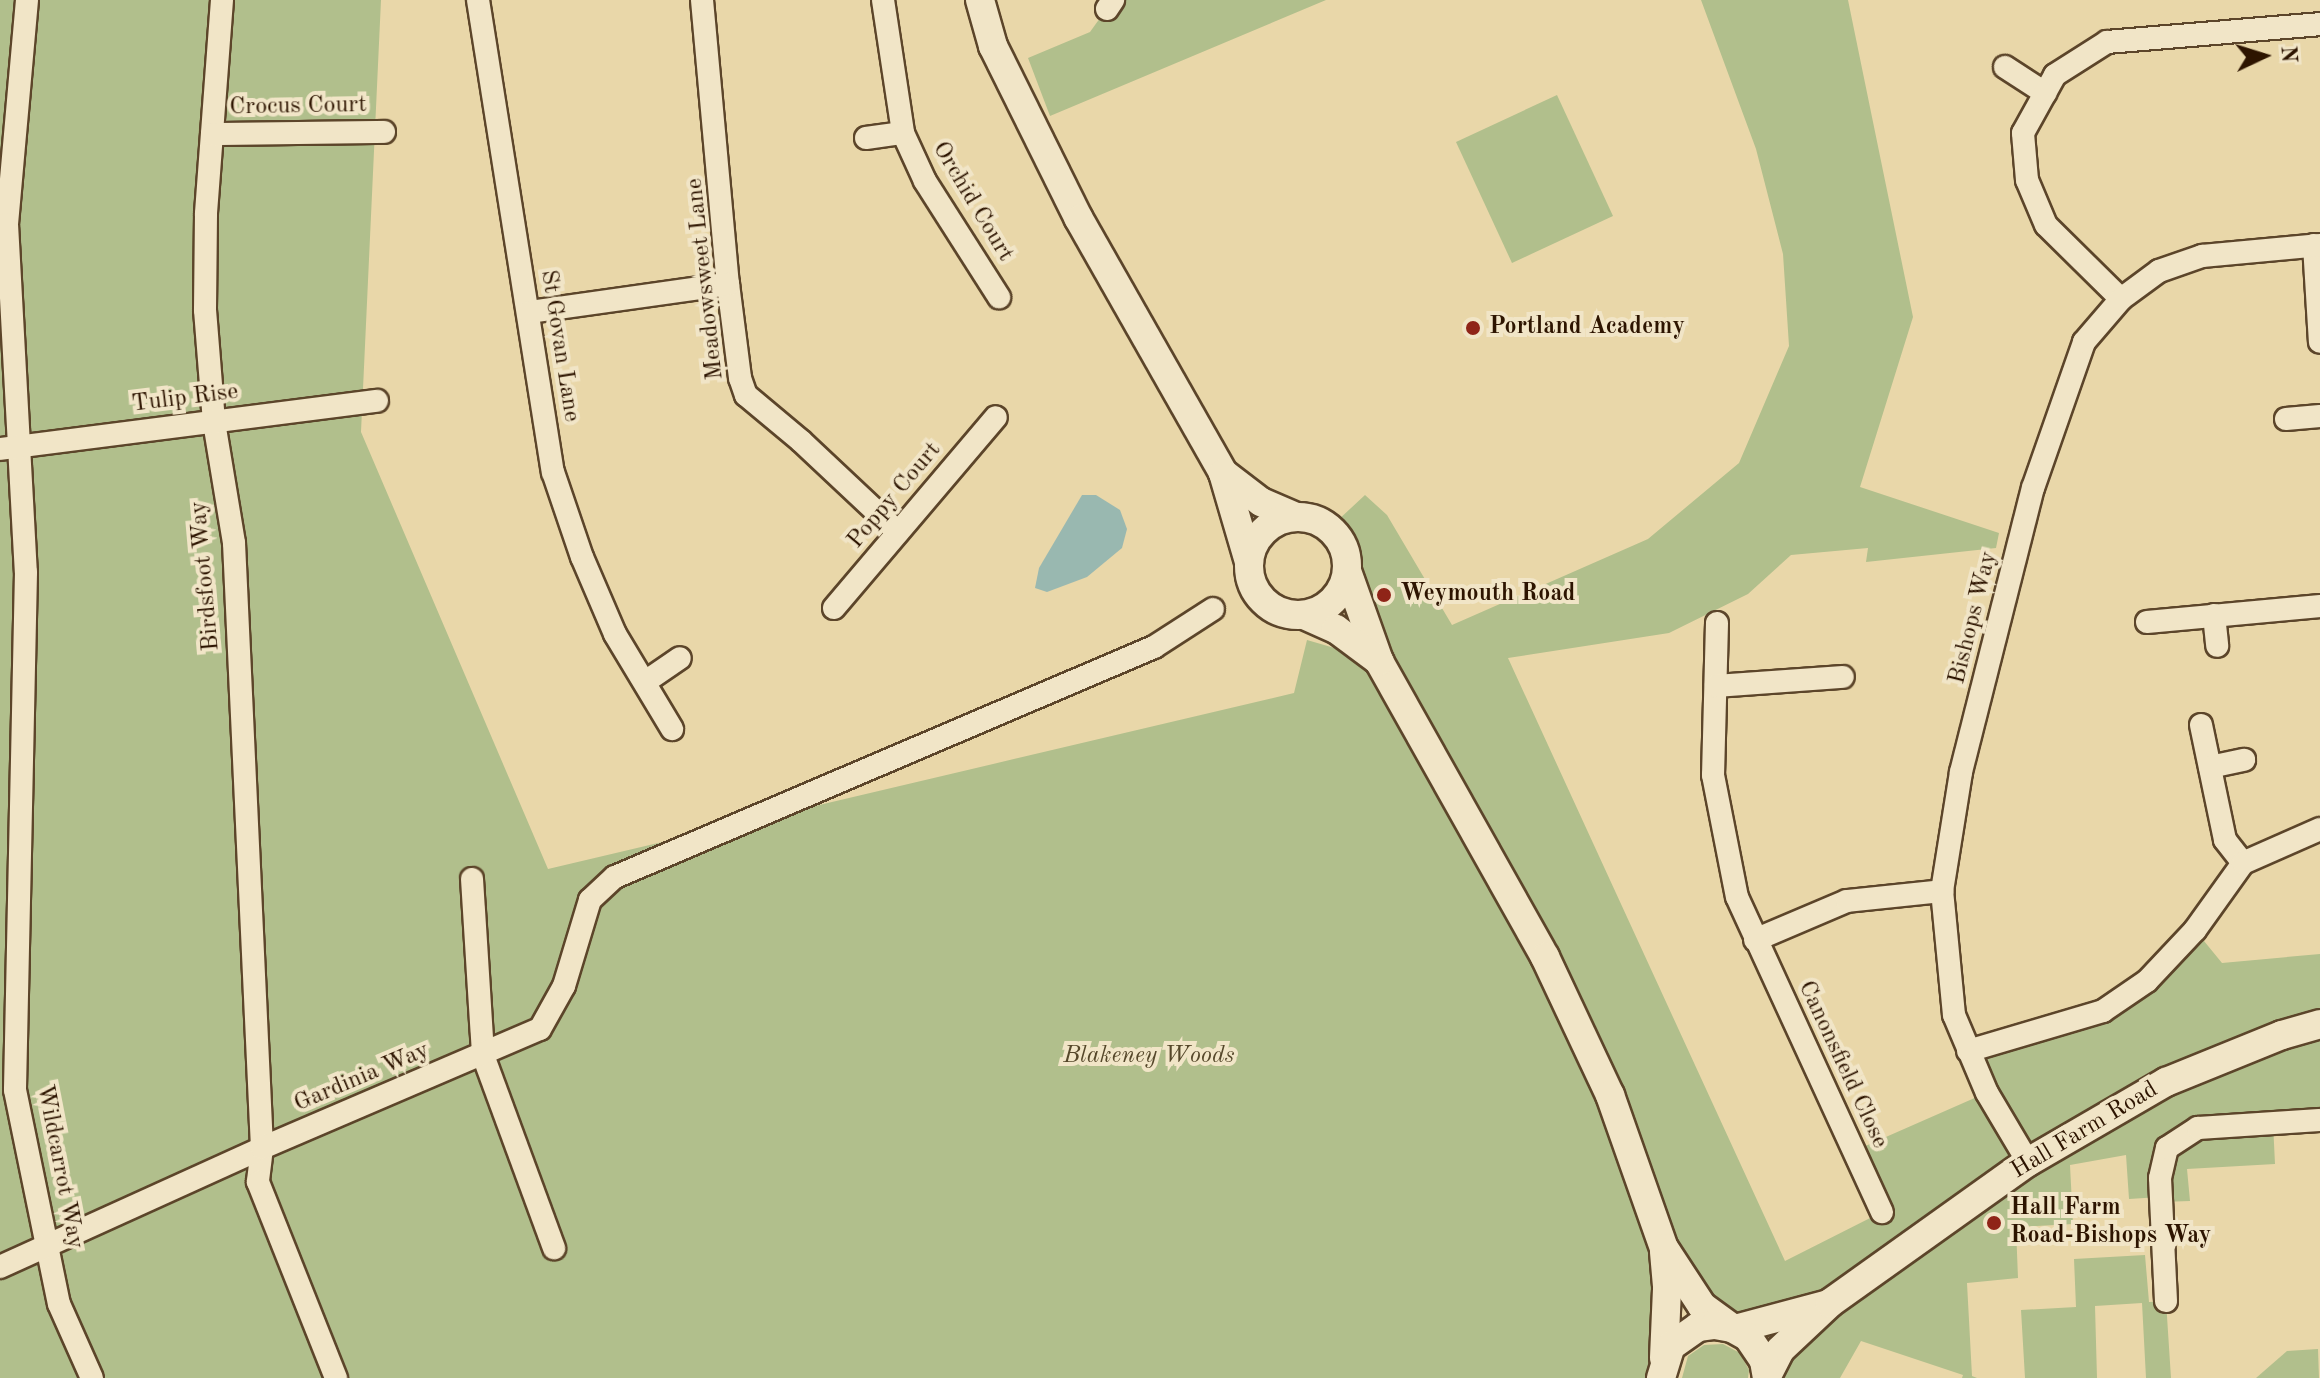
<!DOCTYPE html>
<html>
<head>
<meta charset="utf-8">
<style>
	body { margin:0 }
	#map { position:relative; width:2320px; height:1378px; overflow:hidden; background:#e9d7a9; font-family:"Old Standard TT",serif }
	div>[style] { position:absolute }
	.green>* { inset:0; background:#b1bf8c }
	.water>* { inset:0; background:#99b8b0 }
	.roads { filter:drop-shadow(2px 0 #5c452a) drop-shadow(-2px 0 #5c452a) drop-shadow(0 2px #5c452a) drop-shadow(0 -2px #5c452a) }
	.minor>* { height:22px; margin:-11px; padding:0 11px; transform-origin:11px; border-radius:11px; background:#f1e5c7 }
	.tertiary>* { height:28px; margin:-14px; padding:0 14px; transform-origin:14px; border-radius:14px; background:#f1e5c7 }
	.tertiary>.ring { margin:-14px; padding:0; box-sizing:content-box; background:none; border:28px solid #f1e5c7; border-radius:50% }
	.dots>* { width:22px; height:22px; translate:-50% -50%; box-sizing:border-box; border:4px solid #f1e5c7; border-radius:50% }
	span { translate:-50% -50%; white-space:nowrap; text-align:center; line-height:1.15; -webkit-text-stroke:8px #f1e5c7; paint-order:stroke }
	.street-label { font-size:24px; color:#2d1400 }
	.poi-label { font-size:24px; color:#2d1400; font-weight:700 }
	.left { translate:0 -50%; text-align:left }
	.park-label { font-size:24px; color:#55472a; font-style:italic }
	.north { position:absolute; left:2224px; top:16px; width:80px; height:80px; -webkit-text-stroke:6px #f1e5c7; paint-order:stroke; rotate:86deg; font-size:22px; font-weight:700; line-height:32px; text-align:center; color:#2d1400 }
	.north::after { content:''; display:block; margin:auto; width:28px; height:36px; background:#2d1400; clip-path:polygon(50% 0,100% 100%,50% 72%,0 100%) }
</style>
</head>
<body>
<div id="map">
	<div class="green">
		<div style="clip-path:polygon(0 0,381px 0,361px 432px,548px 869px,1294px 693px,1307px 640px,1379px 661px,1369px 628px,1322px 535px,1365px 495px,1387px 515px,1452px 625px,1648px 539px,1739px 463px,1789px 346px,1783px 254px,1756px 149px,1701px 0,1848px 0,1913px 317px,1860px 487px,1999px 533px,1996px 548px,1866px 562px,1868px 548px,1791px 555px,1748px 594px,1669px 633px,1508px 658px,1785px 1261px,1882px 1212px,1854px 1151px,1986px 1093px,1968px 1051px,2103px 1011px,2195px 930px,2222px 963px,2320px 954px,2320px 1120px,2273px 1123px,2275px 1164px,2187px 1169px,2190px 1201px,2161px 1202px,2160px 1197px,2129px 1199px,2126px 1155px,2070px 1165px,2073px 1224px,2016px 1227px,2018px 1278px,1967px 1283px,1972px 1376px,1977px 1378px,1962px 1378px,1963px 1375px,1861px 1341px,1840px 1378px,1771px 1378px,1828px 1305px,1755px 1321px,1728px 1308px,1665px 1249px,1662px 1378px,0 1378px)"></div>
		<div style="clip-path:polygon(1113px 0,1326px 0,1050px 116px,1028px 58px,1090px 32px)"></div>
		<div style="clip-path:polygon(1557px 95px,1613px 216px,1512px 263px,1456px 142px)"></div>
		<div style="clip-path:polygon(2145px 1255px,2149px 1302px,2166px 1301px,2171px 1378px,2146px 1378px,2142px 1303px,2095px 1306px,2097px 1378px,2025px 1378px,2021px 1310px,2076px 1307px,2074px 1259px)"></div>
		<div style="clip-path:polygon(1723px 1344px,1740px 1353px,1749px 1370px,1748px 1378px,1682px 1378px,1688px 1356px,1704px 1345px)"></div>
		<div style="clip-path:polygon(2318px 1349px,2319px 1378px,2256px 1378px,2287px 1351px)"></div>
	</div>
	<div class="water">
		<div style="clip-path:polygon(1082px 495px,1096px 495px,1120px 510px,1127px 529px,1122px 548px,1087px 577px,1047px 592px,1035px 588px,1039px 568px)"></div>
	</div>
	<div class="roads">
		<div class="minor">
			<div style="left:27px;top:0;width:225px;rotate:95.1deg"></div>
			<div style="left:7px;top:224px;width:349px;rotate:86.9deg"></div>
			<div style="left:26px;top:572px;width:518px;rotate:91.22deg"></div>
			<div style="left:15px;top:1090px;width:218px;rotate:78.4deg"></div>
			<div style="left:59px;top:1304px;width:81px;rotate:66deg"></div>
			<div style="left:222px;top:0;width:215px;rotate:94.3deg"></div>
			<div style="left:206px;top:214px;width:96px;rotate:90.6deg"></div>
			<div style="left:205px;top:310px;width:112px;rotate:85.4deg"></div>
			<div style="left:214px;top:422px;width:123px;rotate:80.6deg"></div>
			<div style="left:234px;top:543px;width:606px;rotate:87.35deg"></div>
			<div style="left:262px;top:1148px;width:34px;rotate:97deg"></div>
			<div style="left:258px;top:1182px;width:211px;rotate:68.3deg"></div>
			<div style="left:478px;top:0;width:478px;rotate:81deg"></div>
			<div style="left:553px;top:472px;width:90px;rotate:71.2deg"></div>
			<div style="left:582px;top:557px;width:84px;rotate:66.8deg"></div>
			<div style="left:615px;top:634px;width:111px;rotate:59deg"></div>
			<div style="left:702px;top:0;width:285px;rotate:84.8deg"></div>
			<div style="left:728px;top:284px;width:95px;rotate:82.7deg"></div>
			<div style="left:740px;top:378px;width:18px;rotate:71deg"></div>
			<div style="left:746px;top:395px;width:72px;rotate:39.9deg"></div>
			<div style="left:801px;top:441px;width:133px;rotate:43.2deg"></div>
			<div style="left:883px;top:0;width:134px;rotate:81.4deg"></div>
			<div style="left:903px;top:133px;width:53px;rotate:65.4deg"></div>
			<div style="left:925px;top:181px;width:138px;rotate:57.5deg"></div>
			<div style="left:1107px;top:9px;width:11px;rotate:-56deg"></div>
			<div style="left:2005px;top:67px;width:48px;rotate:33deg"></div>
			<div style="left:212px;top:134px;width:172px;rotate:-0.7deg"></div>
			<div style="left:866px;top:138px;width:37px;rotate:-8deg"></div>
			<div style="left:2314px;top:245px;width:97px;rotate:86.5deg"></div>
			<div style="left:2121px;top:299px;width:105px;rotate:-135.4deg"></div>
			<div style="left:2046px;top:225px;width:49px;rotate:-112.9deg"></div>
			<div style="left:2027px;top:180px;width:47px;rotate:-94.9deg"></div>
			<div style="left:2023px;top:133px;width:66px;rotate:-61.1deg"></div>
			<div style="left:2055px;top:75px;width:62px;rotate:-32.4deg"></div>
			<div style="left:2107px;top:42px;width:214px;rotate:-4.8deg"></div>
			<div style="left:529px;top:312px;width:201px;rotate:-8deg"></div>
			<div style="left:2286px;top:419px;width:34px;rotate:-5deg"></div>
			<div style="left:0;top:449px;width:380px;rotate:-7.3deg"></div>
			<div style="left:834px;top:608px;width:250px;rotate:-49.7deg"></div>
			<div style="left:2214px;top:615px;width:31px;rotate:84deg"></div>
			<div style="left:2147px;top:622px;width:174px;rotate:-5.3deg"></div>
			<div style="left:1717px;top:623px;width:152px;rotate:91.5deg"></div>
			<div style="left:1713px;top:775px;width:124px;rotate:78.9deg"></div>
			<div style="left:1737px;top:897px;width:347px;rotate:65.3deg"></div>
			<div style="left:645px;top:682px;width:42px;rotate:-34.4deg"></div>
			<div style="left:1716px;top:686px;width:127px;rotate:-4.1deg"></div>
			<div style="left:2201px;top:725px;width:117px;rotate:78.2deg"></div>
			<div style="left:2225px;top:840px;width:29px;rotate:52deg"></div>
			<div style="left:2210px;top:767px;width:35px;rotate:-12deg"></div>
			<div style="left:472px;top:879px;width:176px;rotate:86.4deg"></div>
			<div style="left:483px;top:1055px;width:206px;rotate:69.8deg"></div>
			<div style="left:1755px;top:940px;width:100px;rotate:-23deg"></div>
			<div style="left:1847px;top:901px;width:96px;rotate:-6deg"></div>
			<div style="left:1968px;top:1051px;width:141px;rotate:-16.5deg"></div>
			<div style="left:2103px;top:1011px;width:53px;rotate:-34.3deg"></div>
			<div style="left:2147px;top:981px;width:70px;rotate:-46.7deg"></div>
			<div style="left:2195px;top:930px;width:82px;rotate:-54.4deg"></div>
			<div style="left:2243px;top:863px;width:84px;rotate:-23.8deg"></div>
			<div style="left:2028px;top:1162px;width:80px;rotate:-120.7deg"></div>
			<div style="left:1987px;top:1093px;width:85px;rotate:-112.9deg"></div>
			<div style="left:1954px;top:1015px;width:125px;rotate:-95.5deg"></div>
			<div style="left:1942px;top:891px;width:121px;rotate:-80.9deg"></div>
			<div style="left:1961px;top:772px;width:293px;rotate:-75.8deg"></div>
			<div style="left:2033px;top:488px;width:155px;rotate:-70.7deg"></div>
			<div style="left:2084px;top:342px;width:57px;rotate:-49.3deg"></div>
			<div style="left:2121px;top:299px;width:47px;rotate:-36.4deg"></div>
			<div style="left:2159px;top:271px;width:46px;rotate:-19.2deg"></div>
			<div style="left:2202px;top:256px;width:119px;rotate:-5.3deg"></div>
			<div style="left:0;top:1267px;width:288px;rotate:-24.4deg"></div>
			<div style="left:262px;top:1148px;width:302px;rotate:-23.2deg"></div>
			<div style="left:540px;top:1029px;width:49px;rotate:-60.8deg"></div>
			<div style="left:564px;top:986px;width:90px;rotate:-73.2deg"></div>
			<div style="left:590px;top:900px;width:34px;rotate:-43deg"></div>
			<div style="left:615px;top:877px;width:586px;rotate:-23.11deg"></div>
			<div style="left:1154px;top:647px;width:70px;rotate:-32.8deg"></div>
			<div style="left:2166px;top:1301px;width:123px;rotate:-92.8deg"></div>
			<div style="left:2160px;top:1178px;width:31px;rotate:-77deg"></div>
			<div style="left:2167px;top:1148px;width:37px;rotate:-33deg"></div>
			<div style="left:2198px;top:1128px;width:122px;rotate:-3.8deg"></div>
		</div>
		<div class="tertiary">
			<div style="left:980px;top:0;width:48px;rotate:74.2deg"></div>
			<div style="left:993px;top:46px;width:193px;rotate:63.6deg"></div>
			<div style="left:1079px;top:219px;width:292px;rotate:60.4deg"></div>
			<div style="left:1223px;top:473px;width:93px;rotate:73.7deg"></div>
			<div style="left:1223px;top:473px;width:48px;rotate:37.3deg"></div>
			<div style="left:1261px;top:502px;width:36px;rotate:23deg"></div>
			<div class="ring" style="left:1249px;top:517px;width:70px;height:70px"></div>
			<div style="left:1347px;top:571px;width:96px;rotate:70.4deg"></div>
			<div style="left:1379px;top:661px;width:339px;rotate:60.7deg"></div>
			<div style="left:1545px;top:957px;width:153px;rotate:64.8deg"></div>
			<div style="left:1610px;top:1095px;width:162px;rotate:70.6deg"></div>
			<div style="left:1664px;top:1248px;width:69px;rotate:56.8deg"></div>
			<div style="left:1702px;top:1306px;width:37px;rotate:36deg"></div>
			<div style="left:1304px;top:615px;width:35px;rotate:24deg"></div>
			<div style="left:1336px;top:629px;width:54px;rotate:36.7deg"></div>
			<div style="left:1664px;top:1252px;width:37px;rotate:85deg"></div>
			<div style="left:1667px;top:1289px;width:69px;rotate:92.5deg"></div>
			<div style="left:1735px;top:1329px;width:93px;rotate:-14.9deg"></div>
			<div style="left:1767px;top:1376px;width:29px;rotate:-63deg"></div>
			<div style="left:1780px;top:1350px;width:69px;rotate:-43.2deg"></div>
			<div style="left:1830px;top:1303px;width:243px;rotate:-35.5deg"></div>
			<div style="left:2028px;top:1162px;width:160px;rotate:-30.1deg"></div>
			<div style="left:2166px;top:1082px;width:125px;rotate:-22.1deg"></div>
			<div style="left:2282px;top:1035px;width:40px;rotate:-16deg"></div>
			<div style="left:1661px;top:1378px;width:34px;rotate:-73deg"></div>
			<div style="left:1671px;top:1346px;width:33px;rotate:-35deg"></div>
			<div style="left:1698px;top:1327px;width:17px;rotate:-7deg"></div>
			<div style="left:1715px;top:1325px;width:17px;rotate:10deg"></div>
			<div style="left:1732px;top:1328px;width:18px;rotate:29deg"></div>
			<div style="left:1748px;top:1337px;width:29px;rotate:56deg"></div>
			<div style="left:1764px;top:1361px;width:17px;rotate:80deg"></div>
		</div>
	</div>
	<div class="dots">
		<div style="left:1473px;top:328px;background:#8f2418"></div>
		<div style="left:1384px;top:595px;background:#8f2418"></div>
		<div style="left:1994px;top:1223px;background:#8f2418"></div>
	</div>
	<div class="street-label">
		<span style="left:298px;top:107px;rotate:-1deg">Crocus Court</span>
		<span style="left:972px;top:202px;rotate:59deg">Orchid Court</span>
		<span style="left:706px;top:279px;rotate:-96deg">Meadowsweet Lane</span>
		<span style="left:559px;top:346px;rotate:81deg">St Govan Lane</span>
		<span style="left:185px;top:399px;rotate:-7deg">Tulip Rise</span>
		<span style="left:895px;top:496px;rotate:-50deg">Poppy Court</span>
		<span style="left:206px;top:576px;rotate:-95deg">Birdsfoot Way</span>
		<span style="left:1974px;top:618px;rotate:-76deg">Bishops Way</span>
		<span style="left:1842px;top:1065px;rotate:65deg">Canonsfield Close</span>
		<span style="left:362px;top:1078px;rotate:-23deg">Gardinia Way</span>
		<span style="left:2085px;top:1131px;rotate:-31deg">Hall Farm Road</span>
		<span style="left:59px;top:1167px;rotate:79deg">Wildcarrot Way</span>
	</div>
	<div class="poi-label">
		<span class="left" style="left:1489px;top:328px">Portland Academy</span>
		<span class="left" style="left:1400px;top:595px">Weymouth Road</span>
		<span class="left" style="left:2010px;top:1223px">Hall Farm<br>Road-Bishops Way</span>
	</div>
	<div class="park-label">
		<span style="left:1149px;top:1057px">Blakeney Woods</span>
	</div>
	<div class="north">N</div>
</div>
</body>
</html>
